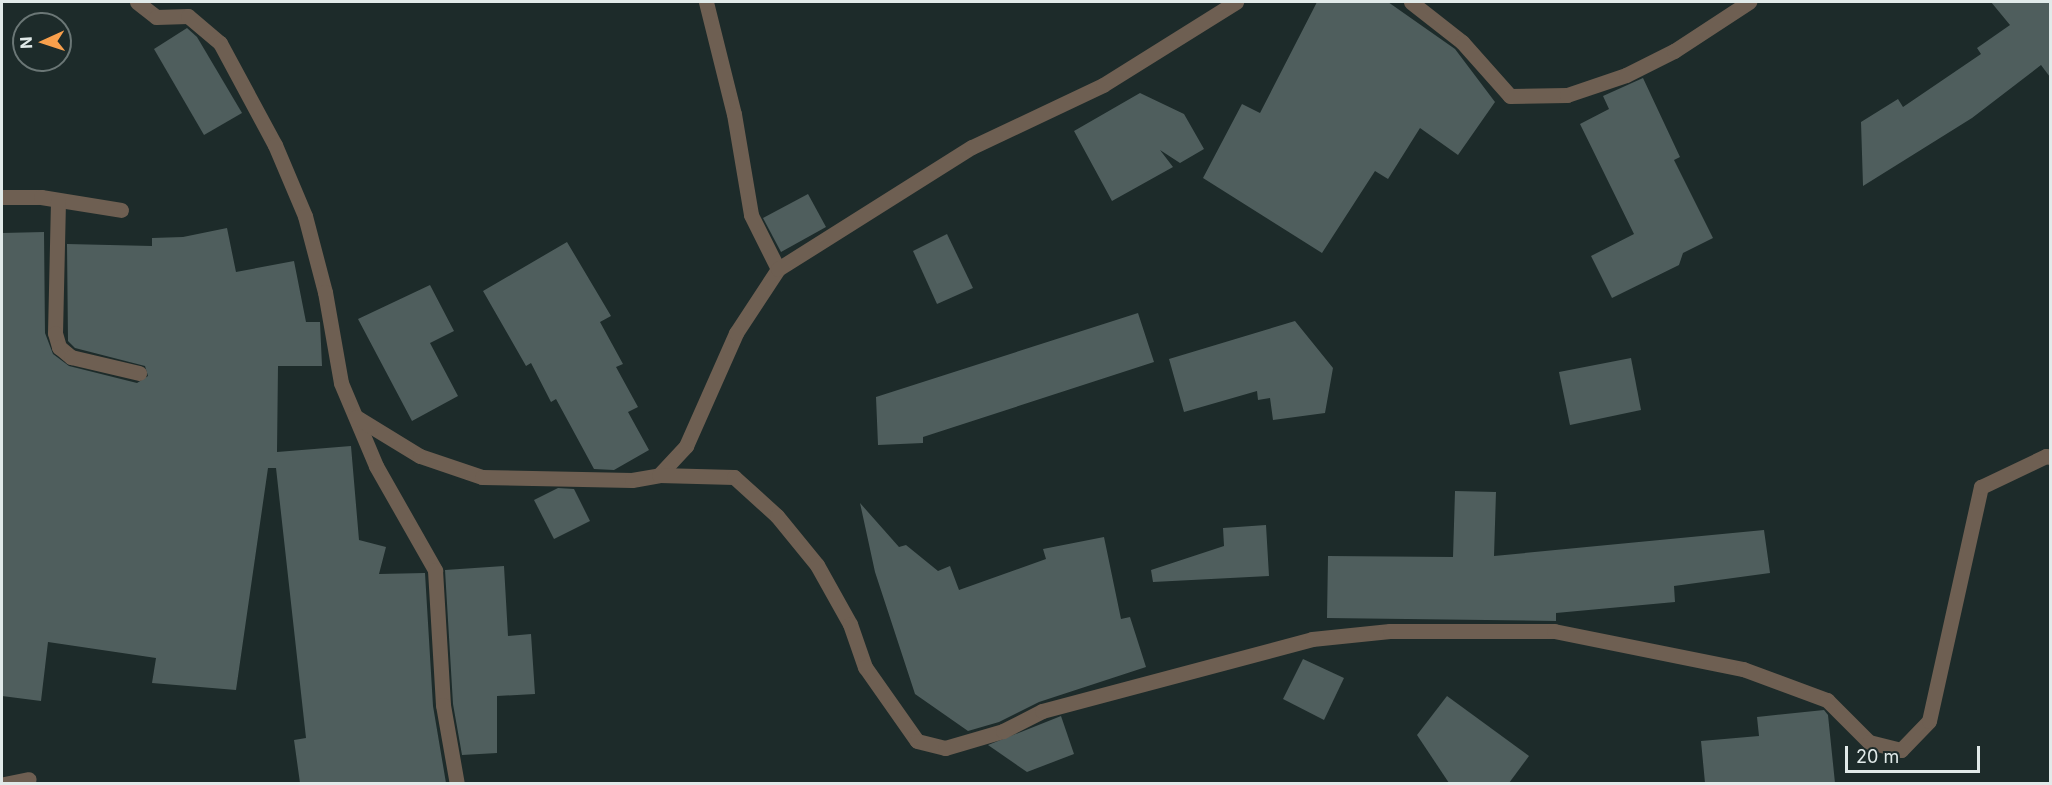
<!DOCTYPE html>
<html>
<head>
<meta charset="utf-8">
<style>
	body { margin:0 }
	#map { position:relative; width:2052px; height:785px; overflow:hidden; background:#1d2b2a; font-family:Inter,sans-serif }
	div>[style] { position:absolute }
	.building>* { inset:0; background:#4f5e5d }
	.street>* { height:15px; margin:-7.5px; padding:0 7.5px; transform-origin:7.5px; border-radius:7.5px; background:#6e5f52 }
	span { translate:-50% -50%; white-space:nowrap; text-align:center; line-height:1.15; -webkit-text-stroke:5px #1d2b2a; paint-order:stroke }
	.frame { position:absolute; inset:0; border:3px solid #e1eae9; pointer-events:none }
	.north { position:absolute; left:12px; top:12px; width:60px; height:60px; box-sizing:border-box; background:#1d2b2a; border:2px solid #6b7776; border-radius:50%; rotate:267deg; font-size:16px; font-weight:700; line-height:24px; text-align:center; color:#e1eae9 }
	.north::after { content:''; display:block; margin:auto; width:21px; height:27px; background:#f9a04c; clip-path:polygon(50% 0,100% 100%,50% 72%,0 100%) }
	.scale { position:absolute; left:1845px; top:746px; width:135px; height:27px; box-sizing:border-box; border:3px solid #e1eae9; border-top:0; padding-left:8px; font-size:18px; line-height:21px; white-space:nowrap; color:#e1eae9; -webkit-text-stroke:4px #1d2b2a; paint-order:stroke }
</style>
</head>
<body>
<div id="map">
	<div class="building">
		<div style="clip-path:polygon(1317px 2px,1388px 2px,1455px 49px,1495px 102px,1458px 155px,1420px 128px,1388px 179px,1375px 171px,1322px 253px,1203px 178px,1242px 104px,1260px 113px)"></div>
		<div style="clip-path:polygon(1991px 2px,2050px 2px,2050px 77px,2041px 65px,1972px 118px,1863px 186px,1861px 122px,1898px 99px,1903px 107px,1981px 54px,1977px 48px,2010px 25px)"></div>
		<div style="clip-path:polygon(187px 28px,197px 37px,242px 113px,204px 135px,154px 49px)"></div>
		<div style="clip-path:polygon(1643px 78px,1680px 157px,1674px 160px,1713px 238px,1683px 253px,1679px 265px,1612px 298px,1591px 256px,1634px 234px,1580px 124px,1609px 109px,1603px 96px)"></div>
		<div style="clip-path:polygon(1140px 93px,1184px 114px,1204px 149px,1180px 163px,1160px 150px,1173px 167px,1112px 201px,1074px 131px)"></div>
		<div style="clip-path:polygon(808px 194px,826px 227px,781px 252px,763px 218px)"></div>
		<div style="clip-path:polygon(227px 228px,236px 272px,294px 261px,306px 322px,320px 322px,322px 366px,278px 366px,277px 452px,351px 446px,359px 540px,386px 547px,379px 574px,425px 573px,433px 706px,446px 783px,300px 783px,294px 740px,306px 738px,276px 468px,268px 468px,236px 690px,152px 683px,156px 658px,48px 642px,41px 701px,2px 696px,2px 233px,44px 232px,45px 333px,53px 354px,69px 366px,137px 383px,148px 376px,145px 366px,75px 348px,68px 341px,67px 244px,152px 246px,152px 238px,183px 237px)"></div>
		<div style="clip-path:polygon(947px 234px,973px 288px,937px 304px,913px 251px)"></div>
		<div style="clip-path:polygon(567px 242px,611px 316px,600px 322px,623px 364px,616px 367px,638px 407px,628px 412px,649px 450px,614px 470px,594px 469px,556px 399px,551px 402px,531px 363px,526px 366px,483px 291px)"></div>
		<div style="clip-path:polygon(430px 285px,454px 331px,430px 343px,458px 396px,412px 421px,358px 319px)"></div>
		<div style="clip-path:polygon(1138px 313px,1154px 362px,923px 437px,923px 443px,878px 445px,876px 397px)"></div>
		<div style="clip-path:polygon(1295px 321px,1333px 368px,1325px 413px,1273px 420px,1270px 398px,1258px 400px,1257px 391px,1184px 412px,1169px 359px)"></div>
		<div style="clip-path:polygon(1631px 358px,1641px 410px,1570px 425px,1559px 372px)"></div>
		<div style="clip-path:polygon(558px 488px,574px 489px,590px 521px,554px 539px,534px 500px)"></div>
		<div style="clip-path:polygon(1455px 491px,1496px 492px,1494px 556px,1764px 530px,1770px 573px,1674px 586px,1675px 602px,1556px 613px,1556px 621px,1327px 618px,1328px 556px,1453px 557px)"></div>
		<div style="clip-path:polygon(860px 503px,899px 547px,906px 545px,938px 571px,950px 566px,959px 590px,1046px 559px,1043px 549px,1104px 537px,1121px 619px,1130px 617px,1146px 667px,1039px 702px,999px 722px,968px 731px,915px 694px,875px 572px)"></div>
		<div style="clip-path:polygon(1266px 525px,1269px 576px,1153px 582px,1151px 570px,1224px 546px,1223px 528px)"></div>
		<div style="clip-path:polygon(504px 566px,508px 636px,531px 634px,535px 694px,497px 696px,497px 753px,462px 755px,453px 704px,445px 570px)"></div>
		<div style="clip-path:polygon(1303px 659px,1344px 678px,1324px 720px,1283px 699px)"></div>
		<div style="clip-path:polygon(1447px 696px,1529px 756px,1509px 783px,1449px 783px,1417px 735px)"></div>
		<div style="clip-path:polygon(1824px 710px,1828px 715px,1835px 783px,1705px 783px,1701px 741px,1759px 736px,1757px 717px)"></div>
		<div style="clip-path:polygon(1061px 716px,1074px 754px,1027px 772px,988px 745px)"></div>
	</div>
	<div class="street">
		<div style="left:137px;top:2px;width:24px;rotate:38deg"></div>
		<div style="left:156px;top:17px;width:32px;rotate:-2deg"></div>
		<div style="left:188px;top:16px;width:42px;rotate:40.2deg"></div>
		<div style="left:220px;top:43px;width:116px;rotate:61.7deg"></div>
		<div style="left:275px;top:145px;width:77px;rotate:67.1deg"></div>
		<div style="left:305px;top:216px;width:79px;rotate:75.3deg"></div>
		<div style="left:325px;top:292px;width:92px;rotate:80deg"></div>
		<div style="left:341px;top:383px;width:90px;rotate:67.1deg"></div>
		<div style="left:376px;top:466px;width:120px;rotate:60.4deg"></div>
		<div style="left:435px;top:570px;width:135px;rotate:86.6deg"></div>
		<div style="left:443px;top:705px;width:80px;rotate:80deg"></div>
		<div style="left:706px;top:2px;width:115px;rotate:76deg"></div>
		<div style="left:734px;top:114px;width:102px;rotate:80.4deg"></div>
		<div style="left:751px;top:215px;width:60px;rotate:63.4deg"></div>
		<div style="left:1411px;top:2px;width:65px;rotate:38.1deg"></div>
		<div style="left:1462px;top:42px;width:72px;rotate:48.4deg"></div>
		<div style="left:1510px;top:96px;width:57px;rotate:-1deg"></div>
		<div style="left:1567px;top:95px;width:62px;rotate:-18.7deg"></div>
		<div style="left:1626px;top:75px;width:54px;rotate:-26.6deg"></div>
		<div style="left:1674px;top:51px;width:90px;rotate:-33.2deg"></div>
		<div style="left:2px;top:197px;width:39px"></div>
		<div style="left:41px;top:197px;width:81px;rotate:9.2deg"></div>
		<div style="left:58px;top:201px;width:132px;rotate:91.3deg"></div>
		<div style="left:55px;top:333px;width:15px;rotate:74deg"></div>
		<div style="left:59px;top:347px;width:16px;rotate:40deg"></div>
		<div style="left:71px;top:357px;width:70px;rotate:13.2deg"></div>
		<div style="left:356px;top:417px;width:75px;rotate:31.4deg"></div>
		<div style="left:420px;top:456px;width:65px;rotate:18.7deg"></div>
		<div style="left:482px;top:477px;width:150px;rotate:1.1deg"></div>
		<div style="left:632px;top:480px;width:27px;rotate:-10deg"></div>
		<div style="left:659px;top:475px;width:40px;rotate:-47deg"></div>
		<div style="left:686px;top:446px;width:124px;rotate:-66.1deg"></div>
		<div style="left:736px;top:333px;width:77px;rotate:-56.7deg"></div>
		<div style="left:778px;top:269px;width:229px;rotate:-32.2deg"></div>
		<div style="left:972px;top:147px;width:145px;rotate:-25.3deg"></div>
		<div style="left:1103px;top:85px;width:157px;rotate:-32deg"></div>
		<div style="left:659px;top:475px;width:75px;rotate:1.5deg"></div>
		<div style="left:734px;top:477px;width:58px;rotate:42.2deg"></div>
		<div style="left:777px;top:516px;width:63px;rotate:50.8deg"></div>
		<div style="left:817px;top:565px;width:68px;rotate:60.8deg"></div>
		<div style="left:850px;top:624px;width:46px;rotate:70.8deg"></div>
		<div style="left:865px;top:667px;width:90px;rotate:54.9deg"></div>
		<div style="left:917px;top:741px;width:29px;rotate:14deg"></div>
		<div style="left:945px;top:748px;width:60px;rotate:-16.3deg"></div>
		<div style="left:1003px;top:731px;width:44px;rotate:-27.1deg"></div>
		<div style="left:1042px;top:711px;width:279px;rotate:-14.9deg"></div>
		<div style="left:1312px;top:639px;width:78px;rotate:-5.9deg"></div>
		<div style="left:1390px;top:631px;width:164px"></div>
		<div style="left:1554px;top:631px;width:193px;rotate:11.4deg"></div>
		<div style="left:1743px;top:669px;width:90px;rotate:20.3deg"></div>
		<div style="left:1827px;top:700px;width:59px;rotate:45deg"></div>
		<div style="left:1869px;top:742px;width:33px;rotate:14deg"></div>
		<div style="left:1901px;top:750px;width:40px;rotate:-46deg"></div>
		<div style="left:1929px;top:721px;width:240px;rotate:-77.5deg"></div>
		<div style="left:1981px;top:487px;width:72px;rotate:-25.5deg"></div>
		<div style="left:2046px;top:456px;width:4px;rotate:14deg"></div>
		<div style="left:4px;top:784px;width:25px;rotate:-11deg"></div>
	</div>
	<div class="frame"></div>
	<div class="north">N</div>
	<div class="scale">20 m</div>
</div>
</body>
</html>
